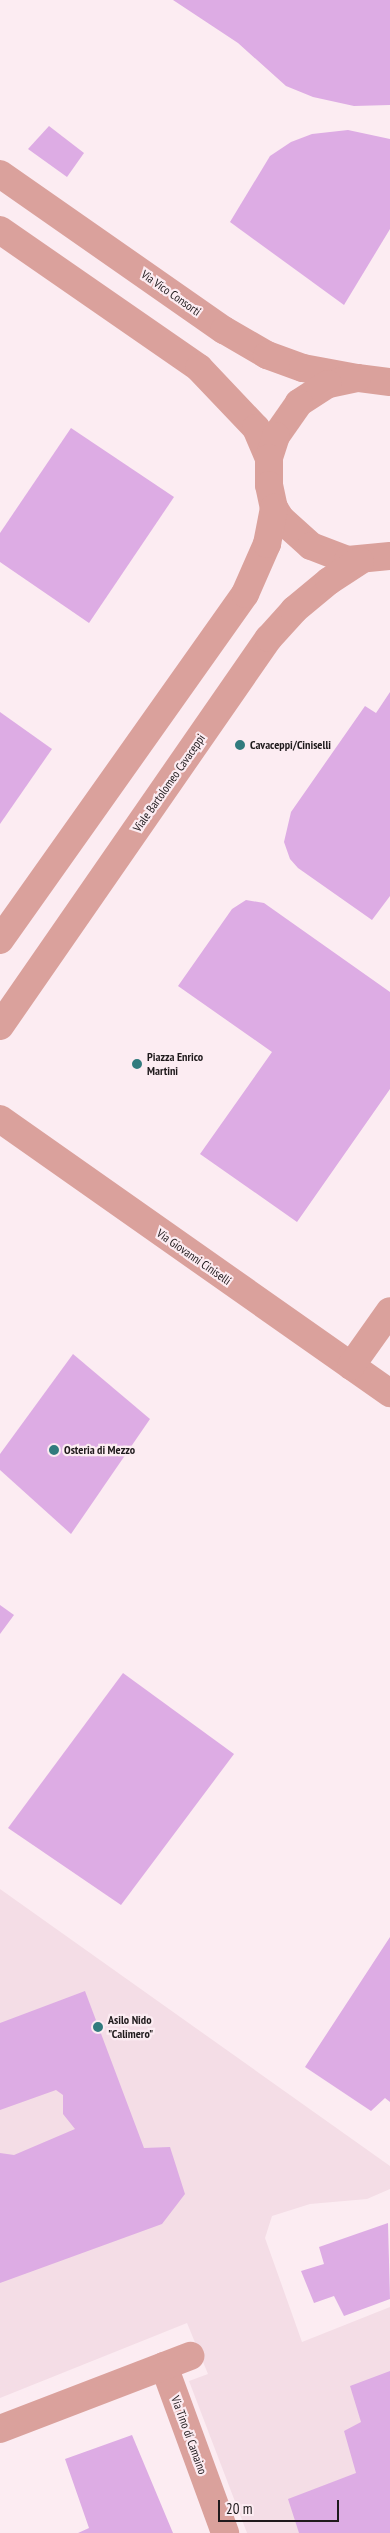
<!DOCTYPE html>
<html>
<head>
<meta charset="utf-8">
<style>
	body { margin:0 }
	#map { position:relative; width:390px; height:2533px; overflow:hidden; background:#fcecf2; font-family:"PT Sans Narrow",sans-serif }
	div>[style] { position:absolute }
	.built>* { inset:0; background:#f4dde6 }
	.building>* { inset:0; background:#ddace4 }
	.minor>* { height:28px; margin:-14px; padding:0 14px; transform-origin:14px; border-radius:14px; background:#daa19c }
	.dots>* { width:14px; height:14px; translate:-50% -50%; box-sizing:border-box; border:2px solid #fcecf2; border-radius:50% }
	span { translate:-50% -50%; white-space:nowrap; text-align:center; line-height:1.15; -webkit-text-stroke:4.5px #fcecf2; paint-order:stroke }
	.street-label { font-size:12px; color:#1f1a1c }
	.poi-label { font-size:12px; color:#1f1a1c; font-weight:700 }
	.left { translate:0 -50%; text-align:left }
	.scale { position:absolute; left:218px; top:2500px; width:121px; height:22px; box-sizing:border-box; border:2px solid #1f1a1c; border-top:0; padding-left:6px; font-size:15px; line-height:18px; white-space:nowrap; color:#1f1a1c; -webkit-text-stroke:4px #fcecf2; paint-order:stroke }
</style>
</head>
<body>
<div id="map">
	<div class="built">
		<div style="clip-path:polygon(0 1889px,390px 2166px,390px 2189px,367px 2199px,310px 2204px,272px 2216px,265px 2238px,302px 2342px,390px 2307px,390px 2533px,247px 2533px,189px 2381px,208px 2374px,187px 2323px,0 2398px)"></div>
	</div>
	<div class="building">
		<div style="clip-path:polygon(173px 0,390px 0,390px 105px,354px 106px,313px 97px,286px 86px,238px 43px)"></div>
		<div style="clip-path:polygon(49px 126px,84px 153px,67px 177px,28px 149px)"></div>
		<div style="clip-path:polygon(348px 130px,390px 139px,390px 229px,344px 305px,230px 222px,270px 156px,291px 142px,312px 134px)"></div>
		<div style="clip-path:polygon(71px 428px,174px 497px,89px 623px,0 562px,0 533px)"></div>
		<div style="clip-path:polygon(390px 692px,390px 896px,372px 920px,298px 868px,290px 859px,284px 842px,291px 812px,365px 706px,376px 713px)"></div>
		<div style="clip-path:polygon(0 712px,52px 749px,0 824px)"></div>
		<div style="clip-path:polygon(246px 900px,264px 903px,390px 992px,390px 1089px,297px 1222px,200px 1154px,272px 1052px,178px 986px,232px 909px)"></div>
		<div style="clip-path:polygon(73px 1354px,150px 1419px,71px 1534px,0 1470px,0 1454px)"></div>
		<div style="clip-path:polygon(0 1605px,14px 1615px,0 1634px)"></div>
		<div style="clip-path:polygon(123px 1673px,234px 1754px,121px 1905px,8px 1828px)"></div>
		<div style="clip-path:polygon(390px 1937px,390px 2102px,385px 2098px,371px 2111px,305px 2067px)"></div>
		<div style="clip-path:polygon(85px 1991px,144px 2148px,170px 2147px,185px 2194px,162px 2224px,0 2283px,0 2153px,14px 2155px,75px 2129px,63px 2114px,63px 2095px,56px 2090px,0 2110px,0 2023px)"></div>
		<div style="clip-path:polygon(388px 2223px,390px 2299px,344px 2316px,334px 2296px,314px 2303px,301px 2271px,324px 2264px,319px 2247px)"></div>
		<div style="clip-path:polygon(390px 2371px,390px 2533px,299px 2533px,288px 2499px,356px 2473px,344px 2431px,361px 2422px,350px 2386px)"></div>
		<div style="clip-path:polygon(132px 2435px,173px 2533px,78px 2533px,89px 2528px,65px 2459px)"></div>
	</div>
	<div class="minor">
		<div style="left:0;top:174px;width:273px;rotate:34.9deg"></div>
		<div style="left:224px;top:330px;width:50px;rotate:30.2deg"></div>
		<div style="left:267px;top:355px;width:38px;rotate:20deg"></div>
		<div style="left:303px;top:368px;width:55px;rotate:10.5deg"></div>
		<div style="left:0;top:230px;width:242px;rotate:34.7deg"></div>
		<div style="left:199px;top:368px;width:83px;rotate:46.5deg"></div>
		<div style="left:256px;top:428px;width:33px;rotate:67deg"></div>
		<div style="left:390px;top:382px;width:33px;rotate:-173deg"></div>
		<div style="left:357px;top:378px;width:30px;rotate:168deg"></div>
		<div style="left:328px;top:384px;width:35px;rotate:147deg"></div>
		<div style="left:299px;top:403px;width:40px;rotate:124.9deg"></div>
		<div style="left:276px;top:436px;width:23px;rotate:108deg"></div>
		<div style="left:269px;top:458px;width:27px;rotate:90deg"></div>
		<div style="left:269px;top:485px;width:24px;rotate:78deg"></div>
		<div style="left:274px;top:508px;width:13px;rotate:58deg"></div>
		<div style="left:281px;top:519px;width:40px;rotate:42deg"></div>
		<div style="left:311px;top:546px;width:40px;rotate:21deg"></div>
		<div style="left:348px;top:560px;width:42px;rotate:-5.4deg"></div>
		<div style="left:0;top:940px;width:424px;rotate:-54.7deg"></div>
		<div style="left:245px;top:594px;width:55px;rotate:-66.3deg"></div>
		<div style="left:267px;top:544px;width:37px;rotate:-79deg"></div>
		<div style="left:0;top:1026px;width:472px;rotate:-55.3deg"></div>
		<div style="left:269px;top:638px;width:38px;rotate:-48deg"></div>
		<div style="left:294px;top:610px;width:45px;rotate:-39.6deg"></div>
		<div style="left:329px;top:581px;width:37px;rotate:-33deg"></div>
		<div style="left:0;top:1119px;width:477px;rotate:35.1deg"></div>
		<div style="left:351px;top:1366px;width:67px;rotate:-54.7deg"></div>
		<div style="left:164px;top:2366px;width:178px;rotate:69.9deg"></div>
		<div style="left:0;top:2429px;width:204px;rotate:-21deg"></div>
	</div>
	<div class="dots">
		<div style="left:240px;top:745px;background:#317b7e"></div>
		<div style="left:137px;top:1064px;background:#317b7e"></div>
		<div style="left:54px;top:1450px;background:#317b7e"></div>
		<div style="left:98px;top:2027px;background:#317b7e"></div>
	</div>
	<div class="street-label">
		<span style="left:171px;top:293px;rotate:35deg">Via Vico Consorti</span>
		<span style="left:169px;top:783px;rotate:-55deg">Viale Bartolomeo Cavaceppi</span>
		<span style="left:194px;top:1257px;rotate:35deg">Via Giovanni Ciniselli</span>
		<span style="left:189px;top:2435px;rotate:70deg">Via Tino di Camaino</span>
	</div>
	<div class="poi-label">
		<span class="left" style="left:250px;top:745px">Cavaceppi/Ciniselli</span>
		<span class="left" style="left:147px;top:1064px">Piazza Enrico<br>Martini</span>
		<span class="left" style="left:64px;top:1450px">Osteria di Mezzo</span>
		<span class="left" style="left:108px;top:2027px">Asilo Nido<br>"Calimero"</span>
	</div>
	<div class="scale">20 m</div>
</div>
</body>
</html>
